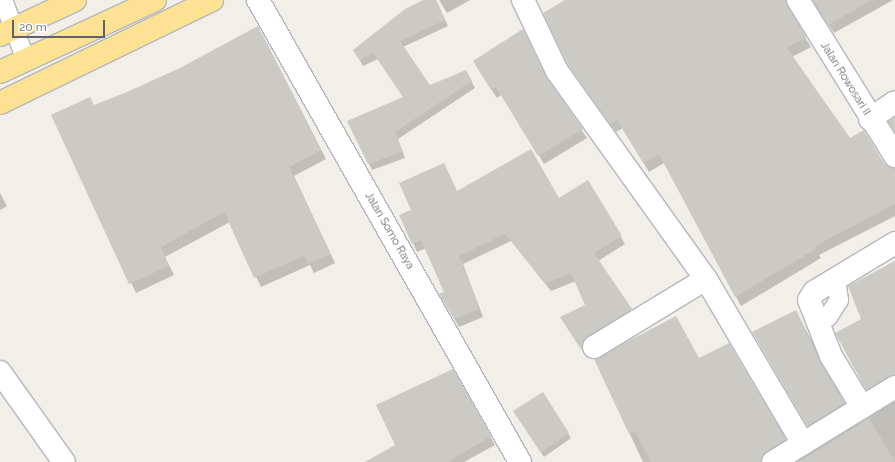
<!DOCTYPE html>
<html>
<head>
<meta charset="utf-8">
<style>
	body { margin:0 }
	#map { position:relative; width:895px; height:462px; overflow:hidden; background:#f1efe8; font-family:Raleway,sans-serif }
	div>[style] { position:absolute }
	.shadow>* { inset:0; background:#0003 }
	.building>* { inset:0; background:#cccac5 }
	.roads { filter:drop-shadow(1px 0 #b5b8bc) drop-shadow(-1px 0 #b5b8bc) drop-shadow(0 1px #b5b8bc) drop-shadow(0 -1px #b5b8bc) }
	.lane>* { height:18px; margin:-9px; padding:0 9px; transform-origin:9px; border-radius:9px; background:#fff }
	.street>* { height:22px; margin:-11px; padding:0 11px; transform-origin:11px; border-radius:11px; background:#fff }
	.highway>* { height:22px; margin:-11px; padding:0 11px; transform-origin:11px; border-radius:11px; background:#fde293 }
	span { translate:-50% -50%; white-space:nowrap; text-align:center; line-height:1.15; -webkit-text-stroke:3.5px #fff; paint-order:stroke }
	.street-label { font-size:11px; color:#5f6368 }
	.scale { position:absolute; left:12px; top:20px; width:93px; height:18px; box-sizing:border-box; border:2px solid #5f6368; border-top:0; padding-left:5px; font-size:12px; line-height:14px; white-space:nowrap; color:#5f6368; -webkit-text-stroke:3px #fff; paint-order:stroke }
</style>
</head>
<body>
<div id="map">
	<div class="shadow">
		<div style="clip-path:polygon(426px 0,436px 0,448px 26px,403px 47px,430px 87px,466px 71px,475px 88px,398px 139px,405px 158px,372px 170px,348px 121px,404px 98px,378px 59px,363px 66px,354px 50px)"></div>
		<div style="clip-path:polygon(439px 0,470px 0,447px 13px)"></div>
		<div style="clip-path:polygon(567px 0,795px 0,792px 16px,811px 47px,792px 57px,895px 201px,895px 216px,819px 255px,821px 258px,741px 306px,664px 163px,649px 172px,623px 128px,616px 132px,569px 64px)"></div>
		<div style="clip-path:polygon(812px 0,893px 0,834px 33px)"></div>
		<div style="clip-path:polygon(263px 36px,326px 159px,294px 176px,335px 263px,314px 273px,310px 265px,261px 287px,230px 222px,165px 257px,174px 275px,136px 293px,52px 115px,94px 106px)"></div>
		<div style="clip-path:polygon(479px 70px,549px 82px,587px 138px,544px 164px,502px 94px,497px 98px)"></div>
		<div style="clip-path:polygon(444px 165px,457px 192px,558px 199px,588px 181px,625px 244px,598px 261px,635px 318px,592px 344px,586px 356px,566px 326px,586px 306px,576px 281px,551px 291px,511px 241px,463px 264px,483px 317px,459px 327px,440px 294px,446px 292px,426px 248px,417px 252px,400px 215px,412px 210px)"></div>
		<div style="clip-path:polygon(0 193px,7px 206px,0 210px)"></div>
		<div style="clip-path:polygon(895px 262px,895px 386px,872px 398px,837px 334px,862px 320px)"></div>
		<div style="clip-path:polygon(796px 311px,850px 414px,814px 436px,753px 332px)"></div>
		<div style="clip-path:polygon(729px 344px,790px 449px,772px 462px,643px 462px,595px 360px,699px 359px)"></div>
		<div style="clip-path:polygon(452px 370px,495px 445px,464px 462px,367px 462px,396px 446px)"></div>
		<div style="clip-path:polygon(543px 393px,571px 438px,544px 457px,517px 416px)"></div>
		<div style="clip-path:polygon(895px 401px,895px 462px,795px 462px)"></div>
	</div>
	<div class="building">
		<div style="clip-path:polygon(423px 0,436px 0,445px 20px,400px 41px,430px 85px,466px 70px,472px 81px,395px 132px,402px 152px,368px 164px,347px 121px,403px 97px,373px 53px,359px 60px,353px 50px,405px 9px)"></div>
		<div style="clip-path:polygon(565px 0,786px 0,806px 37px,787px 48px,850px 138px,864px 130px,884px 163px,895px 168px,895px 204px,815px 246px,816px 249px,735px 297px,659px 154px,643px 163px,617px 120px,610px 124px,568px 65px,543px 13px)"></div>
		<div style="clip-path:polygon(813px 0,872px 0,828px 25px)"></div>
		<div style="clip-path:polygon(258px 26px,321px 150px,289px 167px,331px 254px,308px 264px,304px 256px,254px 278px,224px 212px,161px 247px,169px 266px,129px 284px,51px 115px,90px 97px,94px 105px,127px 92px,180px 68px)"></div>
		<div style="clip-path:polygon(523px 29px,547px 78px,583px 129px,538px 156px,496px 87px,491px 90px,473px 61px)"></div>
		<div style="clip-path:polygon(895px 117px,895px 132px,888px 122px)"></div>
		<div style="clip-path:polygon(531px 149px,559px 198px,588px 180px,622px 236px,594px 253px,632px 309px,588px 336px,581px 349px,560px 317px,585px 305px,571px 273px,546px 283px,505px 234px,459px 256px,480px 309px,454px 319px,439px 294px,444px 292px,421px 240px,412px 244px,399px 215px,411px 210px,399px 183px,444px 163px,457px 191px)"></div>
		<div style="clip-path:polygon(895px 261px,895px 375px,866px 390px,835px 333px,861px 319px,848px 286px)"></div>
		<div style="clip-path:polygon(796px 310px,820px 362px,845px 403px,807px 426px,752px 332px)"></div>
		<div style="clip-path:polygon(676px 316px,699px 358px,729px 343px,786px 439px,766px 452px,761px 462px,651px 462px,635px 431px,629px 434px,594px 359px)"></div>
		<div style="clip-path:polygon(453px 369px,491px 436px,448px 462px,365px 462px,395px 445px,376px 405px)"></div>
		<div style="clip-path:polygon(543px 392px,569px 433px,541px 453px,513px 411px)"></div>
		<div style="clip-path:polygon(869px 418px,895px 462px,797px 462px,810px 455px)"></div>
	</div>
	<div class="roads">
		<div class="lane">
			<div style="left:3px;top:0;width:64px;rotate:69deg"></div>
			<div style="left:817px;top:323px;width:13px;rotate:-29deg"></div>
			<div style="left:828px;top:317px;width:20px;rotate:-57deg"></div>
			<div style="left:839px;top:300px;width:21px;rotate:-98deg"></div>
		</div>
		<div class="street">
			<div style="left:258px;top:0;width:531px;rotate:60.44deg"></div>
			<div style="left:523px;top:0;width:79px;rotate:64.4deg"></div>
			<div style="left:557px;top:71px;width:256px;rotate:54.4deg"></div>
			<div style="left:706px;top:279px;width:191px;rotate:59.5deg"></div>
			<div style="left:798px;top:0;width:184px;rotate:58.1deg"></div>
			<div style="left:870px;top:119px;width:30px;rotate:-34deg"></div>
			<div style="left:594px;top:347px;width:131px;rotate:-31.3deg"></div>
			<div style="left:0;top:372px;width:110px;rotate:54.6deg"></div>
			<div style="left:862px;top:407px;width:60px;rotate:-121.3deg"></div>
			<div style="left:831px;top:356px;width:60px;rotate:-111.4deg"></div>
			<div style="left:809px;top:300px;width:9px;rotate:-58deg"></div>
			<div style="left:814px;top:292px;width:95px;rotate:-31.2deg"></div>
			<div style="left:773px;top:462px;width:143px;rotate:-31.6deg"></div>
		</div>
		<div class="highway">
			<div style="left:0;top:35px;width:83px;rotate:-25deg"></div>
			<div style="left:0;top:72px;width:171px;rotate:-24.9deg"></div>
			<div style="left:0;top:103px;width:236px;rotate:-25.9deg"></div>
		</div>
	</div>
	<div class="street-label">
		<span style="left:845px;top:79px;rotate:58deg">Jalan Rowosari II</span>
		<span style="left:389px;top:231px;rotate:60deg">Jalan Somo Raya</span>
	</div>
	<div class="scale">20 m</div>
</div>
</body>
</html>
